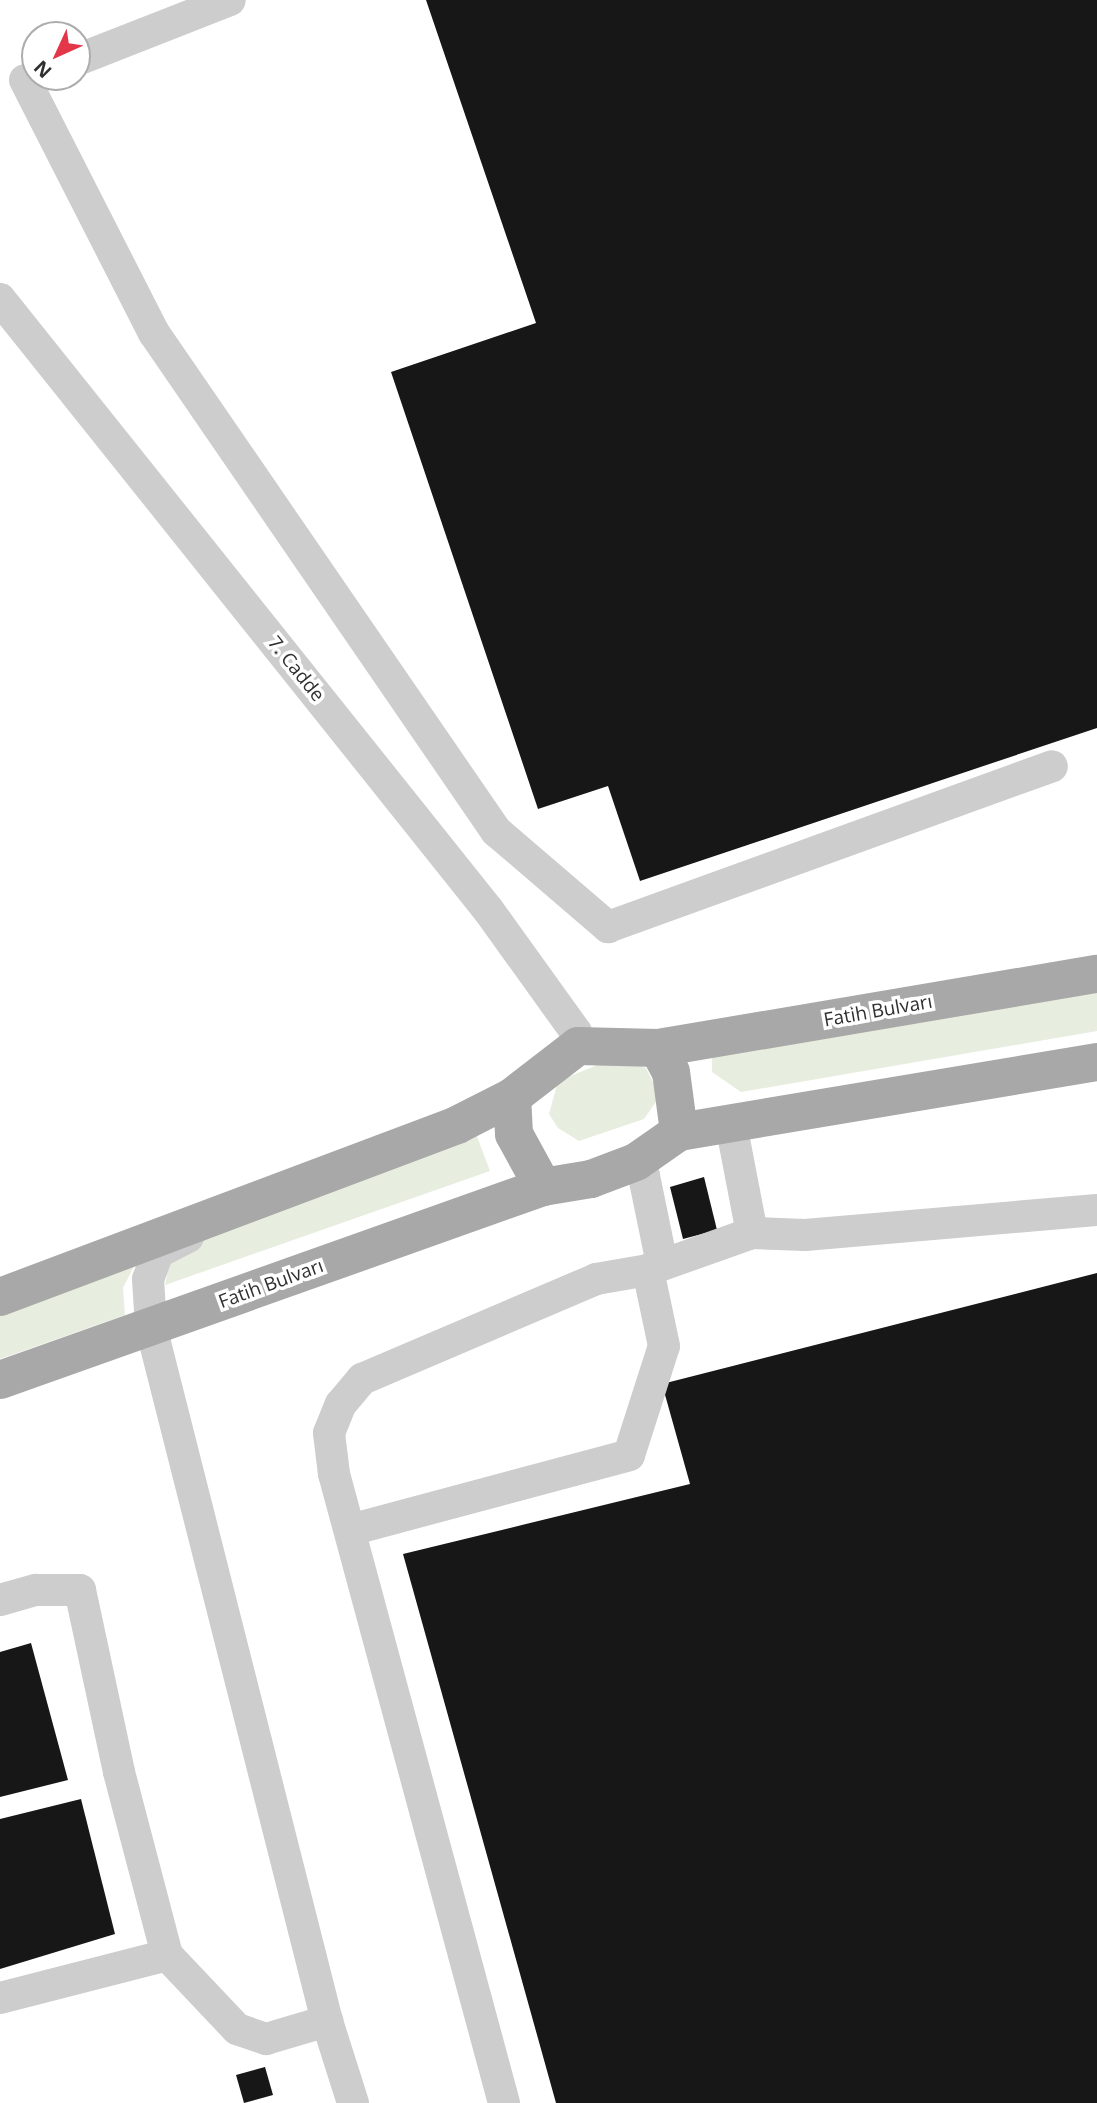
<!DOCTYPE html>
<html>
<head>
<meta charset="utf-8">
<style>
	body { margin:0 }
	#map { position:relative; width:1097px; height:2103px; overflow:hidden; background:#fff; font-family:"Open Sans",sans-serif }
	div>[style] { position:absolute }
	.green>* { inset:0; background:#e7eddf }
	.building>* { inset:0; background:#171717 }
	.minor>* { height:32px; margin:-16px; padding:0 16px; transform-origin:16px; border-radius:16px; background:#cdcdcd }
	.major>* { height:38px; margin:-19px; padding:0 19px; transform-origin:19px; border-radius:19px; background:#a8a8a8 }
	span { translate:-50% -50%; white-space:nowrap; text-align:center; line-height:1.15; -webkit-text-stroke:7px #fff; paint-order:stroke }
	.street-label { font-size:19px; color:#303030 }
	.north { position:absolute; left:21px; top:21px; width:70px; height:70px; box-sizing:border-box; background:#fff; border:2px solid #acacac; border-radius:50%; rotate:225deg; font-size:19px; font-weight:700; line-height:28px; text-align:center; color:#303030 }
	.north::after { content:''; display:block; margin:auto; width:24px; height:32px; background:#e33649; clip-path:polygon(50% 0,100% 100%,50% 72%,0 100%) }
</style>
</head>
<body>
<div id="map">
	<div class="green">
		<div style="clip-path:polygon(1097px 990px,1097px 1031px,741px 1092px,712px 1072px,712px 1052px)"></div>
		<div style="clip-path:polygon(617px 1057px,646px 1068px,660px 1096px,644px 1119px,579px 1141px,558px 1128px,549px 1114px,558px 1081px)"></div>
		<div style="clip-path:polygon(475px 1131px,490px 1171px,165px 1285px,170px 1260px,183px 1245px)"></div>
		<div style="clip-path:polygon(135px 1264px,123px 1288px,125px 1315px,0 1359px,0 1312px)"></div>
	</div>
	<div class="building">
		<div style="clip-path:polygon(426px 0,1097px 0,1097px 728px,640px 881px,608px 786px,538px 809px,391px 372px,536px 323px)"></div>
		<div style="clip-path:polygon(704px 1177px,717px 1230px,683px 1239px,670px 1187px)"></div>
		<div style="clip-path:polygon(1097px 1273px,1097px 2103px,556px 2103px,403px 1554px,690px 1484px,662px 1384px)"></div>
		<div style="clip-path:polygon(31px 1643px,68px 1780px,0 1797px,0 1652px)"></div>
		<div style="clip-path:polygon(81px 1799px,115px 1934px,0 1969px,0 1819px)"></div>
		<div style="clip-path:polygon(265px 2067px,273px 2095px,244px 2103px,236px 2075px)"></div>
	</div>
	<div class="minor">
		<div style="left:77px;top:60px;width:164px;rotate:-21.4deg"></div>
		<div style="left:25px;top:80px;width:284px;rotate:63deg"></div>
		<div style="left:154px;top:333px;width:604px;rotate:55.52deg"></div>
		<div style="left:496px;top:831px;width:148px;rotate:40.6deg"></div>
		<div style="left:608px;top:927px;width:472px;rotate:-19.9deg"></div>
		<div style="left:0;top:299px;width:783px;rotate:51.37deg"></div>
		<div style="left:489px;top:911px;width:149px;rotate:54.3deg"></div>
		<div style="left:576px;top:1032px;width:14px;rotate:82deg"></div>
		<div style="left:731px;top:1124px;width:111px;rotate:79.1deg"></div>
		<div style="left:636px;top:1162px;width:16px;rotate:60deg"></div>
		<div style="left:644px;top:1176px;width:90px;rotate:78.4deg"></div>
		<div style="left:188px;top:1237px;width:34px;rotate:153deg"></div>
		<div style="left:158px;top:1252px;width:29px;rotate:110deg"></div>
		<div style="left:148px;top:1279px;width:48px;rotate:86.4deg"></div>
		<div style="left:151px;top:1327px;width:716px;rotate:75.77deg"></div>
		<div style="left:327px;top:2021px;width:86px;rotate:72.4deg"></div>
		<div style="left:350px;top:1530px;width:289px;rotate:-15deg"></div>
		<div style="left:629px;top:1455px;width:114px;rotate:-72.2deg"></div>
		<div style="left:664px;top:1346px;width:78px;rotate:-101.9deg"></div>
		<div style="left:0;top:1600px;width:37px;rotate:-16deg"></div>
		<div style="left:36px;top:1590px;width:44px"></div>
		<div style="left:80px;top:1590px;width:186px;rotate:77.9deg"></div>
		<div style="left:119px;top:1772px;width:189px;rotate:75.3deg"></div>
		<div style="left:167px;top:1955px;width:102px;rotate:46.6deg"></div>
		<div style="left:237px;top:2029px;width:31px;rotate:19deg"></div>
		<div style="left:266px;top:2039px;width:64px;rotate:-16.4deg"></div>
		<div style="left:0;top:1998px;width:172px;rotate:-14.4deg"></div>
		<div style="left:504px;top:2103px;width:652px;rotate:-105.12deg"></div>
		<div style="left:334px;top:1474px;width:41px;rotate:-97deg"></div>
		<div style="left:329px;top:1433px;width:31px;rotate:-68deg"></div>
		<div style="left:341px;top:1404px;width:33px;rotate:-50deg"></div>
		<div style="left:362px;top:1379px;width:254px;rotate:-23.1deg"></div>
		<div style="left:596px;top:1279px;width:53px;rotate:-9.8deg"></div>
		<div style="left:648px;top:1270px;width:110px;rotate:-19.6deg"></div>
		<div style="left:752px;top:1233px;width:53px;rotate:2.2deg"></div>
		<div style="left:805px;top:1235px;width:293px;rotate:-4.9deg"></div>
	</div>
	<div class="major">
		<div style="left:578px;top:1046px;width:80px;rotate:1.4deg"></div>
		<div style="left:658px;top:1048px;width:27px;rotate:62deg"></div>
		<div style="left:671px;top:1072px;width:61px;rotate:82.4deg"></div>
		<div style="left:679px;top:1132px;width:52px;rotate:145.1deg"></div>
		<div style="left:636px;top:1162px;width:48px;rotate:159.3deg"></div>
		<div style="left:591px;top:1179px;width:49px;rotate:170.5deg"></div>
		<div style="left:543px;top:1187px;width:60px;rotate:-118.7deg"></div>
		<div style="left:514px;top:1134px;width:37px;rotate:-93deg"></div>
		<div style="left:512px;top:1097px;width:83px;rotate:-37.7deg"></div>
		<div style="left:658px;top:1048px;width:445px;rotate:-9.6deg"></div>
		<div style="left:679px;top:1132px;width:424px;rotate:-9.5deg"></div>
		<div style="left:0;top:1297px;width:488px;rotate:-20.6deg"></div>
		<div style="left:457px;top:1125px;width:62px;rotate:-27deg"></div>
		<div style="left:0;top:1380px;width:576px;rotate:-19.57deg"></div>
	</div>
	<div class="street-label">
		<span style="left:296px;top:669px;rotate:51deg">7. Cadde</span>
		<span style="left:878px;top:1011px;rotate:-10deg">Fatih Bulvarı</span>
		<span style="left:271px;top:1284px;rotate:-20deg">Fatih Bulvarı</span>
	</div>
	<div class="north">N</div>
</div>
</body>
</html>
